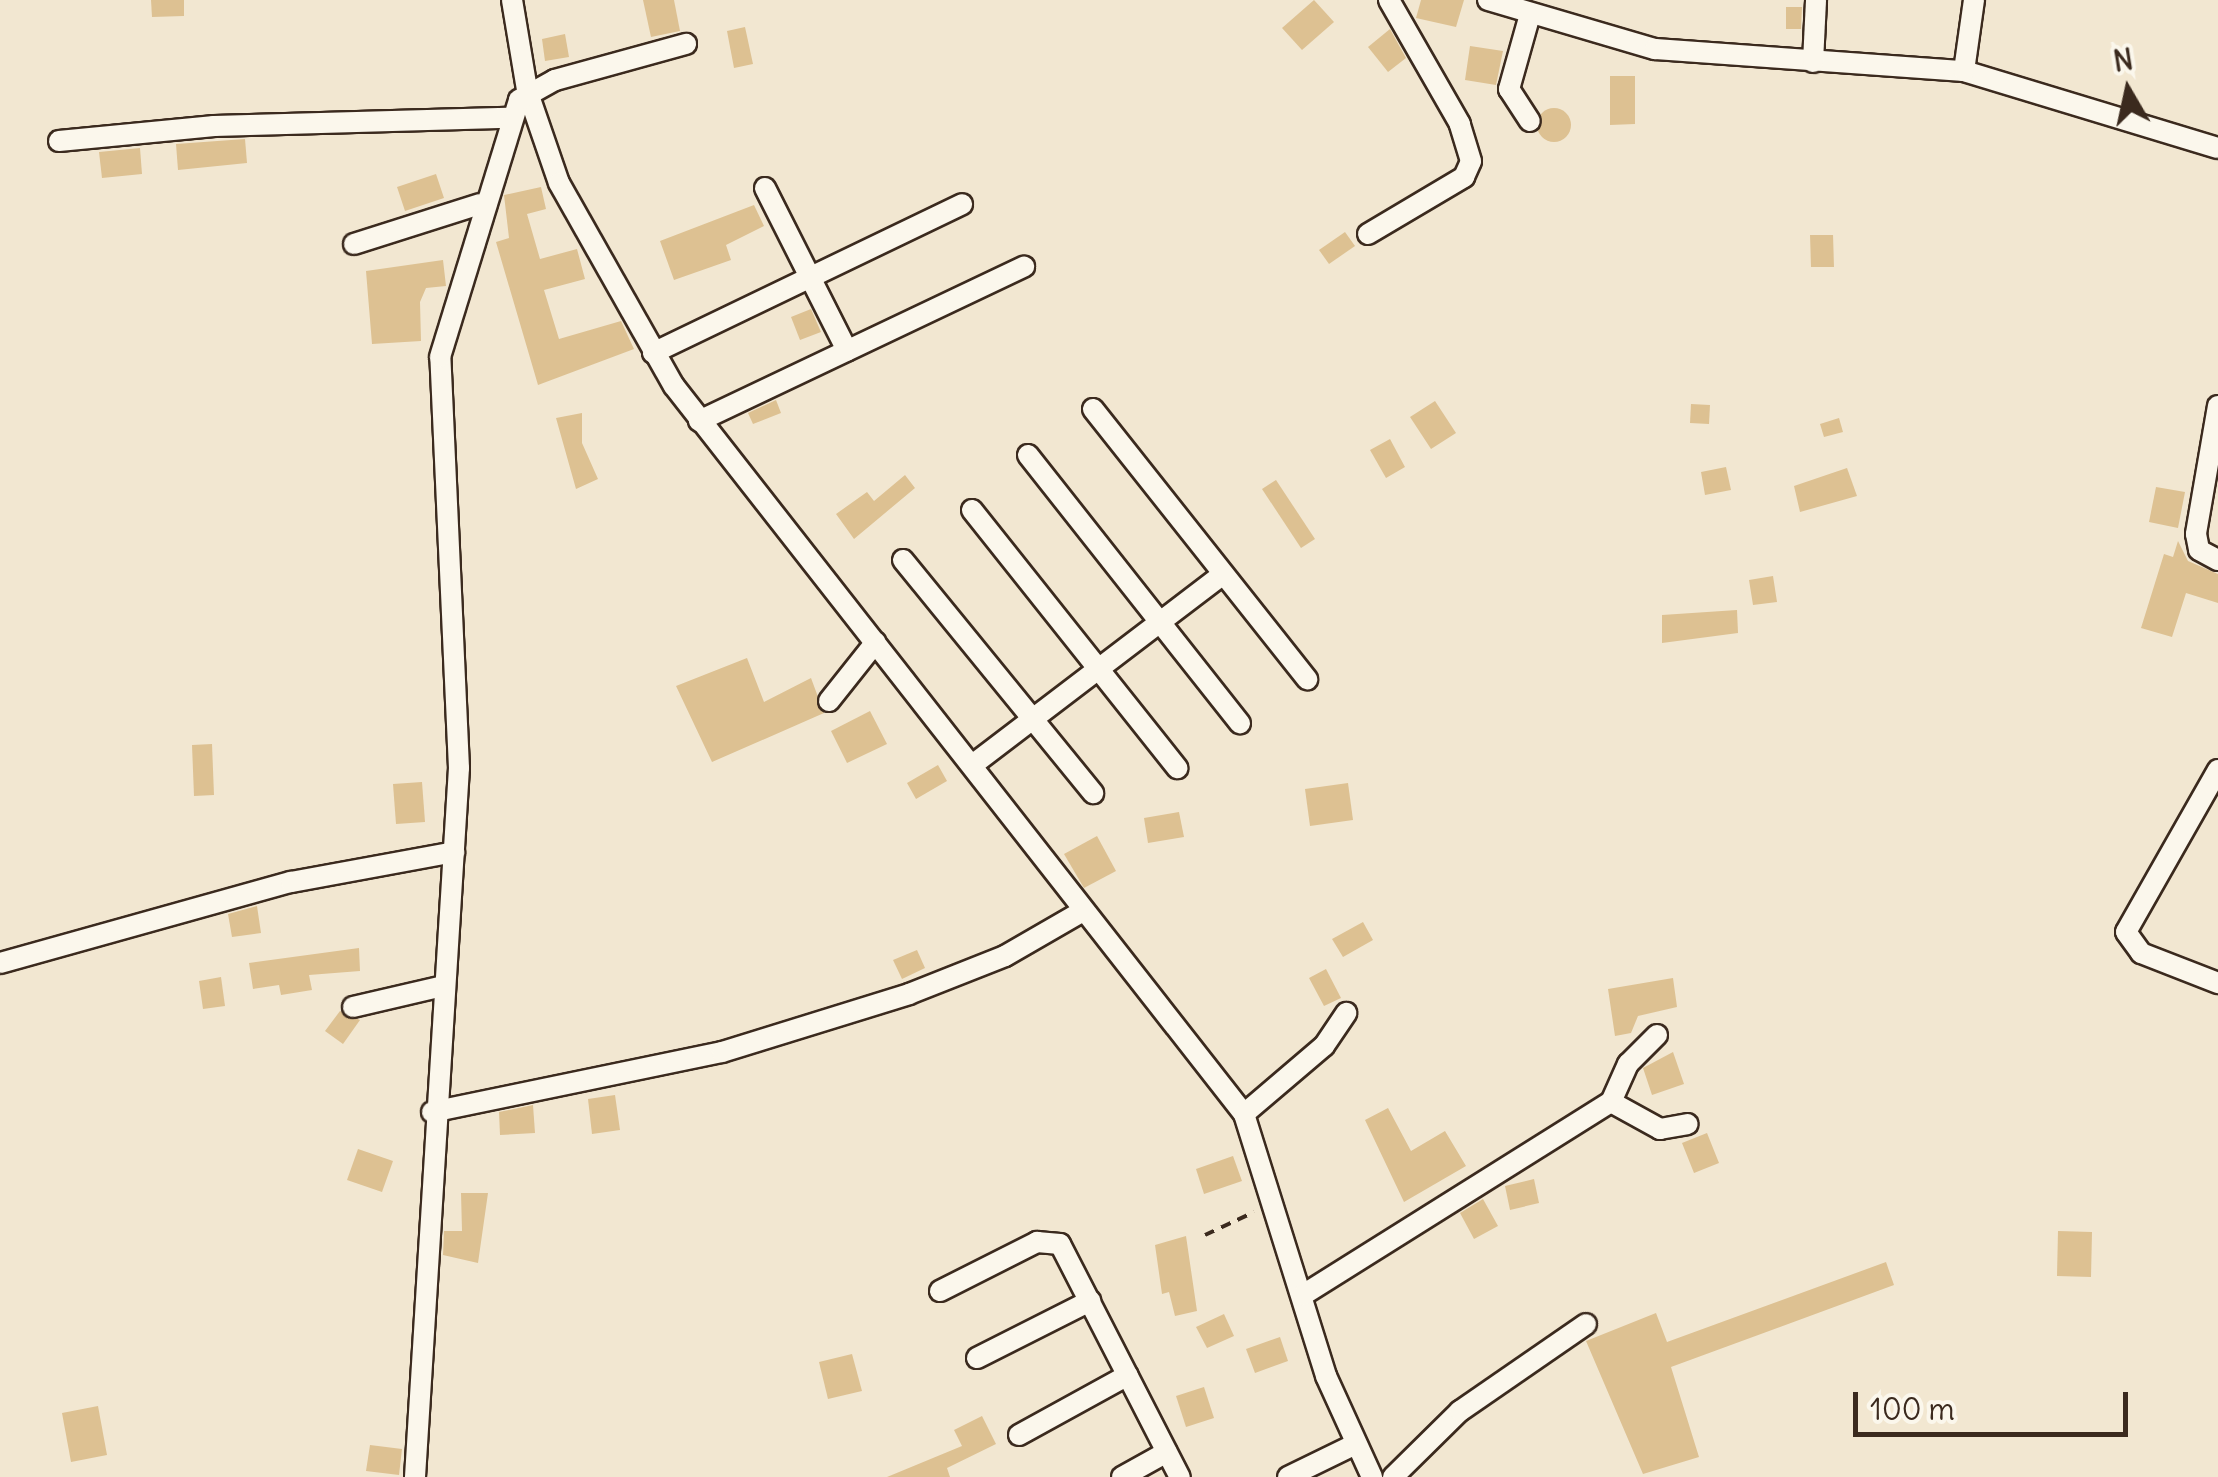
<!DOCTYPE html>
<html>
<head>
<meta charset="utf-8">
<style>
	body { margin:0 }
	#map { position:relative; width:2218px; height:1477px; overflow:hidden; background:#f2e7d1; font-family:Delius,sans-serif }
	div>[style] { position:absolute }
	.building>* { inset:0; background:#ddc192 }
	.round { border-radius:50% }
	.path>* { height:4px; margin-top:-2px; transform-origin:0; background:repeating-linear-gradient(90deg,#3b2a1e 0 10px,transparent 0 18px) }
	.roads { filter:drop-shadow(2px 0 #3b2a1e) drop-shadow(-2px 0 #3b2a1e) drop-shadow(0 2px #3b2a1e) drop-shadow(0 -2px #3b2a1e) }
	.minor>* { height:20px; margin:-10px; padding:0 10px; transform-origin:10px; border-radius:10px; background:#fbf7ec }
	span { translate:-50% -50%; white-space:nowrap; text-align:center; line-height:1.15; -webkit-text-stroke:8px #fbf7ec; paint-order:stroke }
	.north { position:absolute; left:2078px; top:40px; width:100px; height:100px; -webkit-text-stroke:8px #fbf7ec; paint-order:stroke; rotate:351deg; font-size:28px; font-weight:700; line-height:40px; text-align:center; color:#3b2a1e }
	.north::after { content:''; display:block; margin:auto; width:35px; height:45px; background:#3b2a1e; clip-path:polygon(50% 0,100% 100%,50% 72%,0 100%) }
	.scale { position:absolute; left:1853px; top:1392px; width:275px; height:45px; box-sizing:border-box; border:5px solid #3b2a1e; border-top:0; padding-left:12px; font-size:30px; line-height:35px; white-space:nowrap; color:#3b2a1e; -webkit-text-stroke:8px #fbf7ec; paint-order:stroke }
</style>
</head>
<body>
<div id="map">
	<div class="building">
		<div style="clip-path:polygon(151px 0,184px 0,184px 16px,152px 17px)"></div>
		<div style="clip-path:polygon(643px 0,674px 0,680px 31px,651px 37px)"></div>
		<div style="clip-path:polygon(1314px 0,1334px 22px,1302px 50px,1282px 28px)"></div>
		<div style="clip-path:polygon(1421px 0,1464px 0,1456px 27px,1416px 18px)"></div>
		<div style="clip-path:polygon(1786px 7px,1802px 7px,1801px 29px,1786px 29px)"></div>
		<div style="clip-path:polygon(745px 27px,753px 64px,734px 68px,727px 31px)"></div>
		<div style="clip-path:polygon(1390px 29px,1406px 58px,1388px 72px,1368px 47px)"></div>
		<div style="clip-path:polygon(565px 34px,569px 57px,545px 61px,542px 39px)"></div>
		<div style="clip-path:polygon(1470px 46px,1503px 51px,1496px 85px,1465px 80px)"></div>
		<div style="clip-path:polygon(1610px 76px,1635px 76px,1635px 124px,1610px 125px)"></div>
		<div class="round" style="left:1537px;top:108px;width:34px;height:34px"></div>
		<div style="clip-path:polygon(245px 139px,247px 163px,178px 170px,176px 144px)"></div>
		<div style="clip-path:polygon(140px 148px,142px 174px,102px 178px,99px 152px)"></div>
		<div style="clip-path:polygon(436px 174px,444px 198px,405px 211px,397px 187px)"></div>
		<div style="clip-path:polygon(541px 187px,546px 209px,527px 214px,540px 259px,577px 249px,585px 279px,544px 290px,559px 339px,621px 321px,634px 349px,538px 385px,496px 242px,509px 238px,504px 195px)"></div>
		<div style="clip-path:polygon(754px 205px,764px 226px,726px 245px,731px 260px,674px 280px,660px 241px)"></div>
		<div style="clip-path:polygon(1345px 232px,1355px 246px,1329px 264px,1319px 250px)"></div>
		<div style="clip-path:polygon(1810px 235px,1833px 235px,1834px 267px,1811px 267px)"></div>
		<div style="clip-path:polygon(443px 260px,446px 286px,426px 288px,420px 302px,421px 341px,372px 344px,366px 271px)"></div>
		<div style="clip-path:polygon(811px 309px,821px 332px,800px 340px,791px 317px)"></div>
		<div style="clip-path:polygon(776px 400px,781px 413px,753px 424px,748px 413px)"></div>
		<div style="clip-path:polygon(1435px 401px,1456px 433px,1431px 449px,1410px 417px)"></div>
		<div style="clip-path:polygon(1691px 404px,1710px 405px,1709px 424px,1690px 423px)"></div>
		<div style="clip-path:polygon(582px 413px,582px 443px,598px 479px,576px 489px,556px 418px)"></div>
		<div style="clip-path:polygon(1839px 418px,1843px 432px,1824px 437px,1820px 424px)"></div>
		<div style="clip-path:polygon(1390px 439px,1405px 467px,1386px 478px,1370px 450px)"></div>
		<div style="clip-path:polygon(1726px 467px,1731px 490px,1705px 495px,1701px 472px)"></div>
		<div style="clip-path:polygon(1847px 468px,1857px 496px,1800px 512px,1794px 486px)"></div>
		<div style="clip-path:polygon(905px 475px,915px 488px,854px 539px,836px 514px,867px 492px,874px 501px)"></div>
		<div style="clip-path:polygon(1276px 480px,1315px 539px,1301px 548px,1262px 489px)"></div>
		<div style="clip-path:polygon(2156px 487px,2185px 492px,2178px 528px,2149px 522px)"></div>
		<div style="clip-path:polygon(2178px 541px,2188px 561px,2218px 574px,2218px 603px,2186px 593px,2172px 637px,2141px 628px,2164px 554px,2173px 557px)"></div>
		<div style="clip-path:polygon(1773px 576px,1777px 602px,1753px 605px,1749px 580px)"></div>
		<div style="clip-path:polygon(1737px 610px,1738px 633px,1662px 643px,1662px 615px)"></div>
		<div style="clip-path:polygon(747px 658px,764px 702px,811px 678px,824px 713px,712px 762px,676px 686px)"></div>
		<div style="clip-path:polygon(870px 711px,887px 744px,847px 763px,831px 731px)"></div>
		<div style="clip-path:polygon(212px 744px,214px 795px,194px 796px,192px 745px)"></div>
		<div style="clip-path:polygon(938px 765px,947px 781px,916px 799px,907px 783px)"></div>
		<div style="clip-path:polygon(422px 782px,425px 822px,396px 824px,393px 784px)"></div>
		<div style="clip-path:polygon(1348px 783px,1353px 820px,1310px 826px,1305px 789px)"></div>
		<div style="clip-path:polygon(1179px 812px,1184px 837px,1148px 843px,1144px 818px)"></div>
		<div style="clip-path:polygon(1097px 836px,1116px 871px,1084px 888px,1064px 854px)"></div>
		<div style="clip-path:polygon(257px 906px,261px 933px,232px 937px,228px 914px)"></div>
		<div style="clip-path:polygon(1363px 922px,1373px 940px,1343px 957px,1332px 939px)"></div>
		<div style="clip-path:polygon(359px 948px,360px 971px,309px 975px,312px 990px,281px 995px,279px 985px,253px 989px,249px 963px)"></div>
		<div style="clip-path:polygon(917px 950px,925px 968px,902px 979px,893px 960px)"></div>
		<div style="clip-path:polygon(1326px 969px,1341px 998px,1324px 1006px,1309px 978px)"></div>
		<div style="clip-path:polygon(221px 977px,225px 1006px,203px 1009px,199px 981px)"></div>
		<div style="clip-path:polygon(1673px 978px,1677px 1007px,1638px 1016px,1631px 1033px,1615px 1036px,1608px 989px)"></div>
		<div style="clip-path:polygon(340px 1011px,360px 1020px,343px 1044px,325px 1031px)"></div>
		<div style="clip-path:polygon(1673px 1052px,1684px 1084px,1652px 1095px,1643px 1068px)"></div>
		<div style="clip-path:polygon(615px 1095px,620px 1130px,592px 1134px,588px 1099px)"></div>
		<div style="clip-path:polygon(533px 1105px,535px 1133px,500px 1135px,499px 1112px)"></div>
		<div style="clip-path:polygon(1388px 1108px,1411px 1151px,1445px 1131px,1466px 1166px,1404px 1202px,1365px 1120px)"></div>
		<div style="clip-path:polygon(1707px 1133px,1719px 1163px,1694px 1173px,1682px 1143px)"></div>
		<div style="clip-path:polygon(358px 1149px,393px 1161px,382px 1192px,347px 1180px)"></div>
		<div style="clip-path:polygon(1233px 1156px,1242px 1181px,1204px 1194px,1196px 1169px)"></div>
		<div style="clip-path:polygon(1534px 1179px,1539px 1203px,1510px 1210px,1505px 1186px)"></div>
		<div style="clip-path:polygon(461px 1193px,488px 1193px,478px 1263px,443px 1255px,444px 1231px,462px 1231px)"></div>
		<div style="clip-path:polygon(1483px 1199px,1498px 1226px,1474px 1239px,1460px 1213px)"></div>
		<div style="clip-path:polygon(2058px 1231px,2092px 1232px,2091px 1277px,2057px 1276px)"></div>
		<div style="clip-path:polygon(1186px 1236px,1197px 1311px,1175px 1316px,1169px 1292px,1162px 1294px,1155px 1245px)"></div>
		<div style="clip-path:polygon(1886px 1262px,1894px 1285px,1671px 1367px,1699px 1457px,1643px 1474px,1586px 1341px,1656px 1313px,1667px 1342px)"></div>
		<div style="clip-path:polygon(1224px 1314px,1234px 1336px,1207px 1348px,1196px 1327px)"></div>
		<div style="clip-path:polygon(1280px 1337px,1288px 1361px,1255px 1373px,1246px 1349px)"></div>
		<div style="clip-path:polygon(852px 1354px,862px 1391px,828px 1399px,819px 1362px)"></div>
		<div style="clip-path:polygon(1204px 1387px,1214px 1418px,1186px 1427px,1176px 1396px)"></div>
		<div style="clip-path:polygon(98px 1406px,107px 1455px,71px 1462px,62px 1413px)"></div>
		<div style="clip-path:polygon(982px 1416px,996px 1444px,947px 1468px,950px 1477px,887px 1477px,962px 1446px,954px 1430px)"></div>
		<div style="clip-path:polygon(370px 1445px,402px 1449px,399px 1475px,366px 1471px)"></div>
	</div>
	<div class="path">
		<div style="left:1205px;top:1235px;width:54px;rotate:-25.1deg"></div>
	</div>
	<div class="roads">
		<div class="minor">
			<div style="left:512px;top:0;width:91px;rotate:80.5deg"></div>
			<div style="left:527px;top:90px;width:98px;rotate:71deg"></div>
			<div style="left:559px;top:183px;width:233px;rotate:60.5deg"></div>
			<div style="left:674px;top:386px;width:925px;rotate:51.94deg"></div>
			<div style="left:1244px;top:1114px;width:275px;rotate:72.6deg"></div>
			<div style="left:1326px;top:1376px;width:111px;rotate:65.5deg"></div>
			<div style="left:1488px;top:0;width:174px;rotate:16.4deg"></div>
			<div style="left:1655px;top:49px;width:310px;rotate:4.1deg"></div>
			<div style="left:1964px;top:71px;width:265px;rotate:16.9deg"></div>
			<div style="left:1529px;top:18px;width:74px;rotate:105.7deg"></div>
			<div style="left:1509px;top:89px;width:38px;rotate:57deg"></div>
			<div style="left:1813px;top:62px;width:62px;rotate:-87.2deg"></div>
			<div style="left:1964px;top:71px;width:72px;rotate:-82deg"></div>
			<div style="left:59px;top:141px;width:156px;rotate:-5.5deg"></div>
			<div style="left:214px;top:126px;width:294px;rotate:-1.6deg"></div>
			<div style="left:765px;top:188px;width:182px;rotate:63.2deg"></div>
			<div style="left:1368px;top:234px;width:112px;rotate:-30.7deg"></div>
			<div style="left:1464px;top:177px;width:17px;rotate:-66deg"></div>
			<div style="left:1471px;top:161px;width:39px;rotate:-107deg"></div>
			<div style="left:1460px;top:124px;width:143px;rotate:-119.8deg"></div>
			<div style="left:354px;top:244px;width:132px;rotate:-17.6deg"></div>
			<div style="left:653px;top:353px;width:343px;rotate:-25.7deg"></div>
			<div style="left:2218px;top:406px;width:130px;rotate:99.8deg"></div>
			<div style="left:2196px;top:534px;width:16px;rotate:79deg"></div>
			<div style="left:2199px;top:550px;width:21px;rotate:28deg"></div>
			<div style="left:1093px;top:409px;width:345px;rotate:51.6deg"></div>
			<div style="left:699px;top:421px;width:360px;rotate:-25.4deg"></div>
			<div style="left:1028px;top:455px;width:342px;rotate:51.7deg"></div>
			<div style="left:972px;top:510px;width:330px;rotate:51.5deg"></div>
			<div style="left:903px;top:560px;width:301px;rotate:50.8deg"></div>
			<div style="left:829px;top:701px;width:75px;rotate:-51.5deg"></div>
			<div style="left:975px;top:763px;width:312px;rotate:-37.3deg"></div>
			<div style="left:2218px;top:770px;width:186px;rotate:119.6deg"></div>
			<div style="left:2126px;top:932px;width:26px;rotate:54deg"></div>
			<div style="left:2141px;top:953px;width:83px;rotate:21.3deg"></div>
			<div style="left:0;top:963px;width:302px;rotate:-15.6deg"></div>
			<div style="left:291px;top:882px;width:166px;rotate:-10.4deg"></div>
			<div style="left:353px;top:1007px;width:92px;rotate:-13.1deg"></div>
			<div style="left:1611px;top:1102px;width:56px;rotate:28.9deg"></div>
			<div style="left:1660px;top:1129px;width:28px;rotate:-10deg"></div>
			<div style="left:432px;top:1112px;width:296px;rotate:-11.7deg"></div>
			<div style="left:722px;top:1052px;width:196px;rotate:-17.2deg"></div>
			<div style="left:909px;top:994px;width:103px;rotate:-21.6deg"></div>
			<div style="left:1005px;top:956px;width:90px;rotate:-30deg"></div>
			<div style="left:1244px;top:1114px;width:105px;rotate:-40.4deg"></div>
			<div style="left:1324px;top:1046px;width:40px;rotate:-56deg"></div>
			<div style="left:940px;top:1291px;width:109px;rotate:-26.8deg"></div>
			<div style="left:1037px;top:1242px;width:23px;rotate:5deg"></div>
			<div style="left:1060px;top:1244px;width:262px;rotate:62.8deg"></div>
			<div style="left:1303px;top:1295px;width:363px;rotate:-32.1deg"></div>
			<div style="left:1611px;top:1102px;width:42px;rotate:-65.9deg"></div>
			<div style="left:1628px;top:1064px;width:41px;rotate:-45deg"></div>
			<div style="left:977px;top:1358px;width:127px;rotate:-26.8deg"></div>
			<div style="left:1019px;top:1435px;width:124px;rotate:-28.8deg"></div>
			<div style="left:415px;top:1477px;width:710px;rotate:-86.45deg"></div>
			<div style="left:459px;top:768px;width:411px;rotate:-92.6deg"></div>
			<div style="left:440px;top:357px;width:269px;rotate:-72.9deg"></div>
			<div style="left:519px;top:100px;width:41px;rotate:-29.1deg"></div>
			<div style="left:555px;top:80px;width:136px;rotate:-15.4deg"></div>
			<div style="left:1122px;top:1477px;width:51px;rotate:-29.1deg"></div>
			<div style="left:1288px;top:1477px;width:73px;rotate:-25.9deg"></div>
			<div style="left:1393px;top:1477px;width:94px;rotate:-44.6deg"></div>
			<div style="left:1460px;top:1411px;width:153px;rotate:-34.6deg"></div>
		</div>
	</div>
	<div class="north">N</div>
	<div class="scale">100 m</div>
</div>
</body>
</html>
